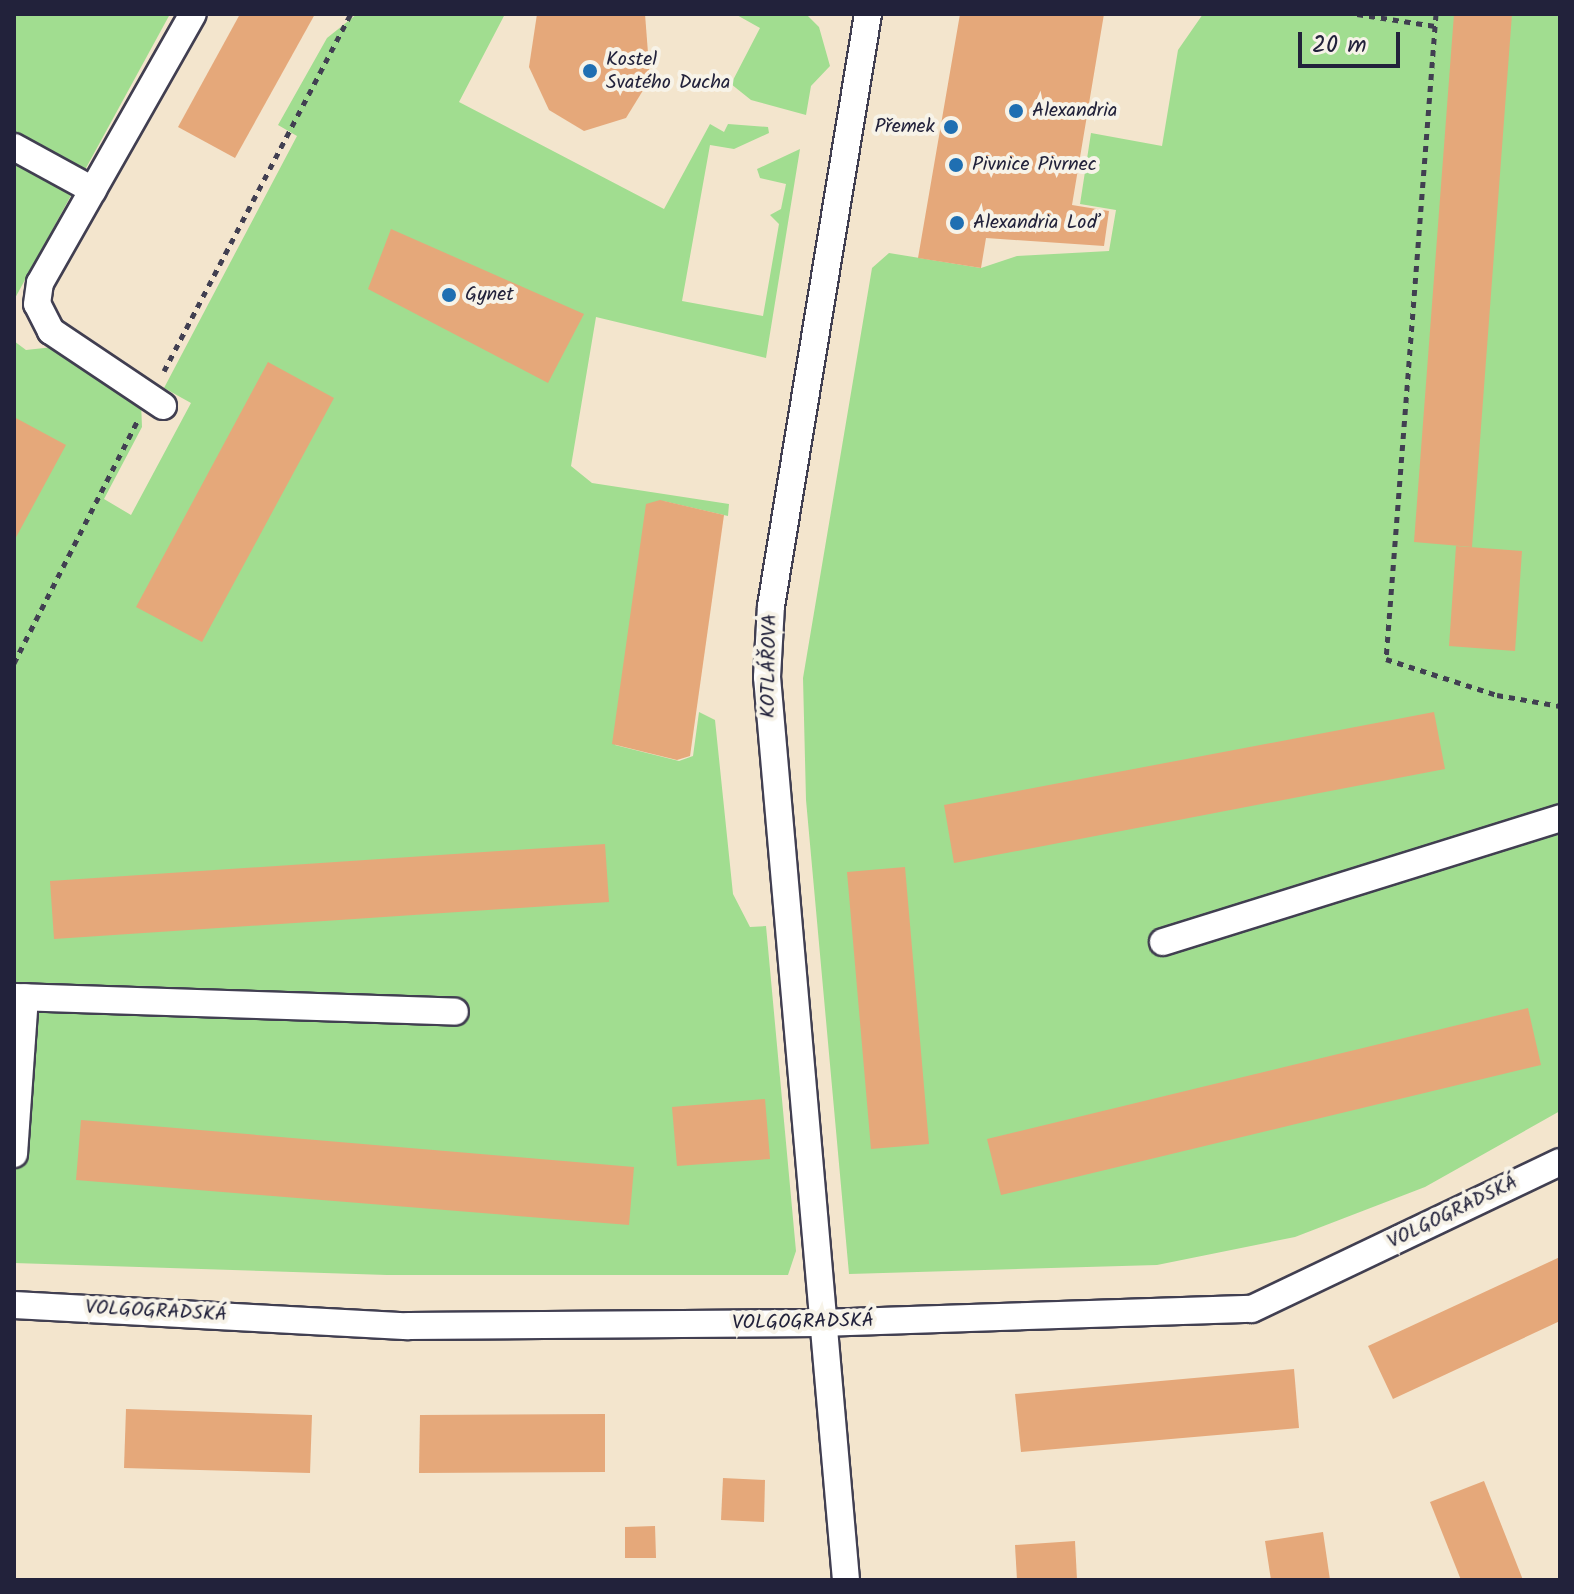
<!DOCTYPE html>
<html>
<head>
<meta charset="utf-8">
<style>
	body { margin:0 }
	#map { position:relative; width:1574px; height:1594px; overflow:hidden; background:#f3e5cd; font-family:Kalam,sans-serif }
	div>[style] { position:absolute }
	.green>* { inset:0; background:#a1dd90 }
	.building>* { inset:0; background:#e5a87a }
	.path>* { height:5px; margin-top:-2.5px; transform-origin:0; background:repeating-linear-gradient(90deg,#413f51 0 6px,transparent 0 12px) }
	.roads { filter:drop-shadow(2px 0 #413f51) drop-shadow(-2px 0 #413f51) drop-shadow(0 2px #413f51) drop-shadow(0 -2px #413f51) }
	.minor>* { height:26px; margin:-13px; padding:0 13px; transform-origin:13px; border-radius:13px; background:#fff }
	.dots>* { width:22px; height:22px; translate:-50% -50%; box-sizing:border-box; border:4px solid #f7f3e8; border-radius:50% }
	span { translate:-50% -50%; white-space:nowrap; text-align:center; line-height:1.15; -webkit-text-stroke:8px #f7f3e8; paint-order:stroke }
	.poi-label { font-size:20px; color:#22223b }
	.left { translate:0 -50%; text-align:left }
	.right { translate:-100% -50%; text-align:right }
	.street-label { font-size:20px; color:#22223b }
	.frame { position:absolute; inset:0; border:16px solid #22223b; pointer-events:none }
	.scale { position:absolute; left:1298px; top:32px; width:102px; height:36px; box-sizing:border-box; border:4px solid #22223b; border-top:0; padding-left:10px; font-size:24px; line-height:28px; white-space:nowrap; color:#22223b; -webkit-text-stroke:6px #f7f3e8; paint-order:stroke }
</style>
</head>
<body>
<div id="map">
	<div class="green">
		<div style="clip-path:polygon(14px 14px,170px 14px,14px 300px)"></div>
		<div style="clip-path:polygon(357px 14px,505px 14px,459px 102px,664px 209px,710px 124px,724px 132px,728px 124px,768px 127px,769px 133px,734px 149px,710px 145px,682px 301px,763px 316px,779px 224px,770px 215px,781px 209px,786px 184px,760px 178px,757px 169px,800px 149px,766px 358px,596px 317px,571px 466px,592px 483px,729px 504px,728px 516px,663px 501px,615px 745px,679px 761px,693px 756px,699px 712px,715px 720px,733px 894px,750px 927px,766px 926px,796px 1251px,788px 1275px,387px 1275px,14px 1263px,14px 341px,26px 350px,53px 347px,141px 402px,142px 427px,104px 499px,131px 515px,191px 403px,164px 388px,297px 136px,278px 125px,327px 38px)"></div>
		<div style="clip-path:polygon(735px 14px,806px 14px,819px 27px,830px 66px,811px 86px,806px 115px,751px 100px,731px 84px,760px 28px)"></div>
		<div style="clip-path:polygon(1203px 14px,1560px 14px,1560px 1111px,1425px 1187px,1295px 1237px,1157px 1265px,849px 1274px,806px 800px,803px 678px,872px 268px,889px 253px,981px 268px,1017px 256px,1109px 251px,1116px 210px,1080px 204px,1091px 133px,1162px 146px,1178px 50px)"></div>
	</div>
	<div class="building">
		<div style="clip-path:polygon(240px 14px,315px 14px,235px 158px,178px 127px)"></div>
		<div style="clip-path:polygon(537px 14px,645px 14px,650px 79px,626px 118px,584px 131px,549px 110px,529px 67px)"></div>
		<div style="clip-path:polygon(960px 14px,1104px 14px,1072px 205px,1109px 211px,1104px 246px,986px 238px,981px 268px,918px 258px)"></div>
		<div style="clip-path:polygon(1454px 14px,1512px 14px,1472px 547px,1414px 542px)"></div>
		<div style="clip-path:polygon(391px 229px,584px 314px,548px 383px,368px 289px)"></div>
		<div style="clip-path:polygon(268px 362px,334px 398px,202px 642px,136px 607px)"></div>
		<div style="clip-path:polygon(14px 417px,66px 445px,14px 541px)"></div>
		<div style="clip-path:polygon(660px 500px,724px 515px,690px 756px,677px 760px,612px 744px,646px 504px)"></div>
		<div style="clip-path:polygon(1456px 546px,1522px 551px,1515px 651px,1449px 646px)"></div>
		<div style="clip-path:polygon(1434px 712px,1445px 769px,954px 863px,944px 805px)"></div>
		<div style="clip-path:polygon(605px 844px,609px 902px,54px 939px,50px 881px)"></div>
		<div style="clip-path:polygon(905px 867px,929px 1144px,871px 1149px,847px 872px)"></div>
		<div style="clip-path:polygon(1528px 1008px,1541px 1065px,1001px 1195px,987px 1139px)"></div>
		<div style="clip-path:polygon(765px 1099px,770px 1159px,677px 1166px,672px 1107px)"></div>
		<div style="clip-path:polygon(81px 1120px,634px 1167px,629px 1225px,76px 1180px)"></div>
		<div style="clip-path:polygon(1560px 1257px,1560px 1321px,1393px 1399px,1368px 1346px)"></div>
		<div style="clip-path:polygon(1294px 1369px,1299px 1428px,1021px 1452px,1015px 1394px)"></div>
		<div style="clip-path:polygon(126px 1409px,312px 1415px,310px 1473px,124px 1468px)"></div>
		<div style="clip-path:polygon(605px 1414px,605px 1472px,419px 1473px,420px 1415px)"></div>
		<div style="clip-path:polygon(723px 1478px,765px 1480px,764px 1522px,721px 1520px)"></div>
		<div style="clip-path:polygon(1484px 1481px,1523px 1580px,1461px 1580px,1430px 1502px)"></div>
		<div style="clip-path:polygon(655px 1526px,656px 1558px,625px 1558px,625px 1527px)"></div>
		<div style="clip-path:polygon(1323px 1532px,1330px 1580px,1271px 1580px,1265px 1541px)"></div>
		<div style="clip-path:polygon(1075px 1541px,1077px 1580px,1017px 1580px,1015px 1545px)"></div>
	</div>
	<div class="path">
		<div style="left:1357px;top:14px;width:79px;rotate:8.7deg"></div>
		<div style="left:1436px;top:14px;width:647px;rotate:94.43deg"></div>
		<div style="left:1386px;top:659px;width:117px;rotate:18deg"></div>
		<div style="left:1497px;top:695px;width:64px;rotate:9.9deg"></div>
		<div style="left:164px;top:371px;width:403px;rotate:-62.4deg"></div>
		<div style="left:14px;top:663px;width:271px;rotate:-63deg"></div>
	</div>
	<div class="roads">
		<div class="minor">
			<div style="left:14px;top:147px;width:90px;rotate:28.6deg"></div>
			<div style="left:163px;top:406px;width:135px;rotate:-146.2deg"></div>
			<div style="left:51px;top:331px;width:30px;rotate:-117deg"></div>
			<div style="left:37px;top:304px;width:21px;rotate:-82deg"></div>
			<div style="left:40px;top:283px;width:309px;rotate:-60.4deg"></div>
			<div style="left:1163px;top:942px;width:416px;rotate:-17.3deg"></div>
			<div style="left:14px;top:997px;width:441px;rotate:1.9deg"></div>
			<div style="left:14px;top:1154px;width:157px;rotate:-86deg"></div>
			<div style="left:14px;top:1305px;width:395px;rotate:3.1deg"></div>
			<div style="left:408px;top:1326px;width:412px;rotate:-0.4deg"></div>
			<div style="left:820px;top:1323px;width:432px;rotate:-1.9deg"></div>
			<div style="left:1252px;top:1309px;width:341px;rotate:-25.5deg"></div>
			<div style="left:846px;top:1580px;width:906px;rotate:-95deg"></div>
			<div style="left:767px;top:677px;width:71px;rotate:-86.8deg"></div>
			<div style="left:771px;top:606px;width:600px;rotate:-80.69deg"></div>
		</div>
	</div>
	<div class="dots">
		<div style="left:590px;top:71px;background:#1f6fb2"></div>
		<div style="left:1016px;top:111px;background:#1f6fb2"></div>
		<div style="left:951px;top:127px;background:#1f6fb2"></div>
		<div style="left:956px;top:165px;background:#1f6fb2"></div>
		<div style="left:957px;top:223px;background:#1f6fb2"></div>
		<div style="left:449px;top:295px;background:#1f6fb2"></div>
	</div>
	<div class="poi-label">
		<span class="left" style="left:606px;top:72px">Kostel<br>Svatého Ducha</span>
		<span class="left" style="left:1032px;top:111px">Alexandria</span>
		<span class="right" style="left:935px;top:127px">Přemek</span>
		<span class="left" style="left:972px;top:165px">Pivnice Pivrnec</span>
		<span class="left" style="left:973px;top:223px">Alexandria Loď</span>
		<span class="left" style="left:465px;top:295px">Gynet</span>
	</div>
	<div class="street-label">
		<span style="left:770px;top:666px;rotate:-89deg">KOTLÁŘOVA</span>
		<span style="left:1453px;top:1213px;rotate:-26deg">VOLGOGRADSKÁ</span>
		<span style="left:156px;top:1312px;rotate:3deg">VOLGOGRADSKÁ</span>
		<span style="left:803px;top:1323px;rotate:-1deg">VOLGOGRADSKÁ</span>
	</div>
	<div class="frame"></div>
	<div class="scale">20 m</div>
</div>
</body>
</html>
